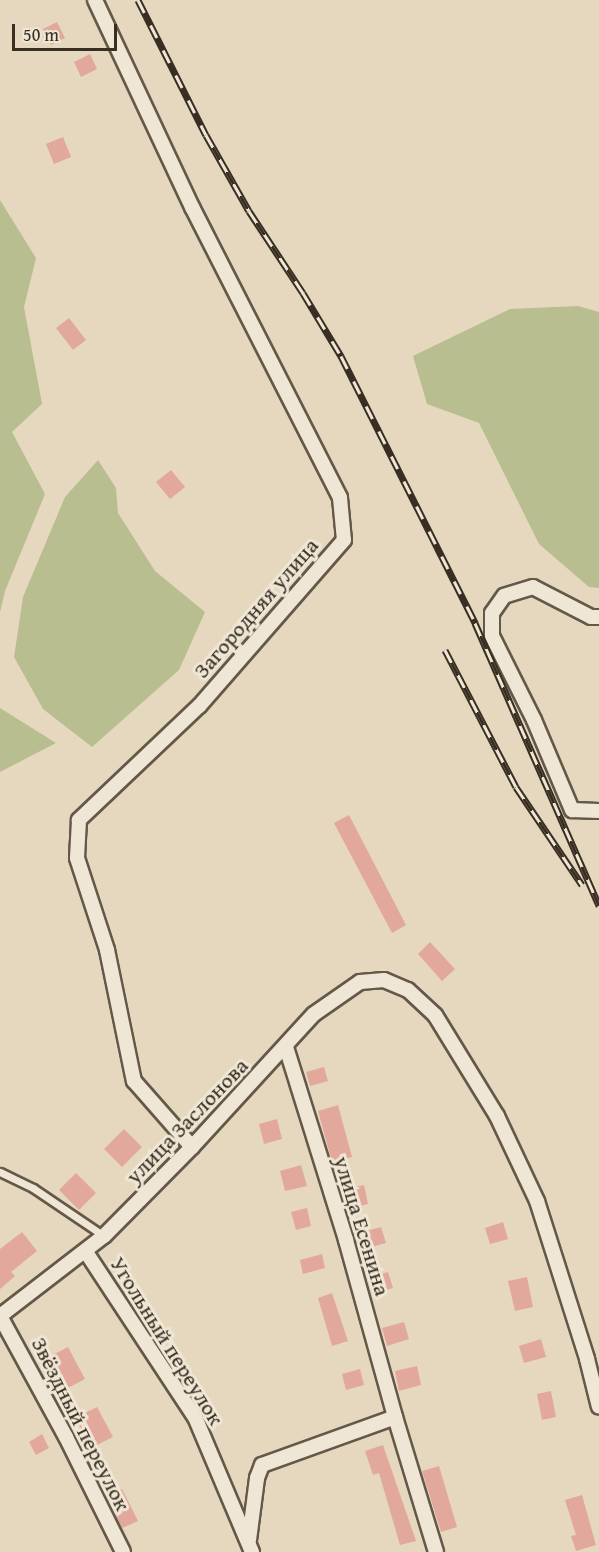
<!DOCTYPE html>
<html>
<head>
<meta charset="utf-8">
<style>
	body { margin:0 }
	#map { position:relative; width:599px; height:1552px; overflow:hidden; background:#e6d8be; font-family:"Gentium Book Plus",serif }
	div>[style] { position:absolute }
	.green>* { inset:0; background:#b8be8f }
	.building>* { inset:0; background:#e2a89c }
	.roads { filter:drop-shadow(2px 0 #645849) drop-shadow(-2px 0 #645849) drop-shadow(0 2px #645849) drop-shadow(0 -2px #645849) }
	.service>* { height:7px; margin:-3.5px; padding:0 3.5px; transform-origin:3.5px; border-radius:3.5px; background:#efe6d5 }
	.minor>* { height:14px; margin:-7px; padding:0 7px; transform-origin:7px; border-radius:7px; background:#efe6d5 }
	.rail>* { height:7px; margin-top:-3.5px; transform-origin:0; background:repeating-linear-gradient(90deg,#efe6d5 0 14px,#382e22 0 28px); box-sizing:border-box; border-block:2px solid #382e22 }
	span { translate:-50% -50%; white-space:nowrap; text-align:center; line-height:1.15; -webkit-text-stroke:6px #efe6d5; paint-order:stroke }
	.street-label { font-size:22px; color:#382e22 }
	.scale { position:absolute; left:12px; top:24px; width:105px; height:27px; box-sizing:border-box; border:3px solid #382e22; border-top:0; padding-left:8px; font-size:18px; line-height:21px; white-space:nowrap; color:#382e22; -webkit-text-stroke:4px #efe6d5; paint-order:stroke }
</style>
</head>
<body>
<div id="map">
	<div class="green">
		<div style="clip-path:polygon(0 200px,36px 258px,24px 307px,42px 404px,12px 432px,45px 494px,5px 591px,0 612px)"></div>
		<div style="clip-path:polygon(578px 306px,599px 312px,599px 588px,589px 587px,539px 544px,479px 423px,427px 404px,413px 356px,510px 309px)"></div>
		<div style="clip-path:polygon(98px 460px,116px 488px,118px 513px,155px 571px,205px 612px,179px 670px,92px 747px,43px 709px,14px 657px,23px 597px,65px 497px)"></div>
		<div style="clip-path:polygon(0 708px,56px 743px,0 772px)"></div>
	</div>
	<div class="building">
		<div style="clip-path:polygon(57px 22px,65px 38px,51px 45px,43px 29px)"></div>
		<div style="clip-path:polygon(90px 54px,97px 69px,81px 77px,74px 62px)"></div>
		<div style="clip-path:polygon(63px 137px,71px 157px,54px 164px,46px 144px)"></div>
		<div style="clip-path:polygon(69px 318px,86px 340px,73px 350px,56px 328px)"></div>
		<div style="clip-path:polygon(171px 470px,185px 487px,170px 499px,156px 482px)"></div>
		<div style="clip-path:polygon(349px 815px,406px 925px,392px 933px,334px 823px)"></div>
		<div style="clip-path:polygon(430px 942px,455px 969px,442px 981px,418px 954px)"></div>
		<div style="clip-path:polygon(324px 1067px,328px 1081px,310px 1086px,306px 1072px)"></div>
		<div style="clip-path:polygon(338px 1105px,352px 1157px,332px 1162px,318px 1111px)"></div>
		<div style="clip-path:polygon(277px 1119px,282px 1139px,264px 1144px,259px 1124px)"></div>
		<div style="clip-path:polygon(124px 1129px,142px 1147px,122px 1167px,104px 1149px)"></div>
		<div style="clip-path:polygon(301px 1165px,307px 1186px,285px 1191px,280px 1171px)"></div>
		<div style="clip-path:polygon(76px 1173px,96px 1193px,79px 1210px,59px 1190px)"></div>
		<div style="clip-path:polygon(364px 1185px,368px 1204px,347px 1209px,342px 1190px)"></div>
		<div style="clip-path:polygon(307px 1208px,311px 1226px,296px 1230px,291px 1212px)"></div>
		<div style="clip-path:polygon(503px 1222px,508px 1239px,490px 1244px,485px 1228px)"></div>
		<div style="clip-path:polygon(381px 1227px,386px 1243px,360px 1250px,356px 1234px)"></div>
		<div style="clip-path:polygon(22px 1232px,37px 1251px,11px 1272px,15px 1276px,0 1289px,0 1249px)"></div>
		<div style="clip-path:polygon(322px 1254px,325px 1268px,303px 1274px,300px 1260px)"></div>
		<div style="clip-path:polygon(388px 1272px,393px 1288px,372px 1294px,367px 1278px)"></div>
		<div style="clip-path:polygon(527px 1277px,533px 1307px,515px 1311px,508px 1281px)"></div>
		<div style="clip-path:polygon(332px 1293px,348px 1341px,332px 1346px,318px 1298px)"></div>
		<div style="clip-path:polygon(404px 1322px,409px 1339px,387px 1346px,382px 1328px)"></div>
		<div style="clip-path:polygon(541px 1339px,546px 1357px,524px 1363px,519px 1346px)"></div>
		<div style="clip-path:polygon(68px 1347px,85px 1379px,64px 1390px,47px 1358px)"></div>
		<div style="clip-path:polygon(417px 1366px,421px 1385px,399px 1391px,395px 1371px)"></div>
		<div style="clip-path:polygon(360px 1369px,364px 1385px,346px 1390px,342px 1374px)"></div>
		<div style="clip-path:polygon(551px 1391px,556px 1417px,542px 1420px,537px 1394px)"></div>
		<div style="clip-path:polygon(97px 1407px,113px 1437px,91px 1448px,75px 1418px)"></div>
		<div style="clip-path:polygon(42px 1434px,49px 1448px,36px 1455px,29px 1442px)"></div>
		<div style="clip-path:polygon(383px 1445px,416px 1541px,400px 1545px,379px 1473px,373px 1475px,365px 1451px)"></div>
		<div style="clip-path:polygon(439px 1466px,457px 1527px,441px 1532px,422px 1471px)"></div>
		<div style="clip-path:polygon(122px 1489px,138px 1521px,122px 1528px,106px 1496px)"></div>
		<div style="clip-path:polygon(582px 1495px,596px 1545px,576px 1551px,571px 1536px,576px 1535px,565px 1500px)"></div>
	</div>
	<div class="roads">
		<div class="service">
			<div style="left:0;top:1172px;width:37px;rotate:26deg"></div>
			<div style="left:33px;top:1188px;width:86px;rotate:34.1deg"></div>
		</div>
		<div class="minor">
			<div style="left:95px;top:0;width:229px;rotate:64.9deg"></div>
			<div style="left:192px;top:207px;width:326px;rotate:63deg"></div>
			<div style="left:340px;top:498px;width:42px;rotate:84.6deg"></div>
			<div style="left:344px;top:540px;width:220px;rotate:131.1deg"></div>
			<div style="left:199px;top:706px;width:166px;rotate:136.5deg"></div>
			<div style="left:79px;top:820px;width:38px;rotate:93deg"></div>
			<div style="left:77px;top:858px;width:97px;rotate:71.9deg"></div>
			<div style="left:107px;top:950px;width:134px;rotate:78.4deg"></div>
			<div style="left:134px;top:1081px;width:88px;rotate:48.7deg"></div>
			<div style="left:599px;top:617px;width:8px;rotate:180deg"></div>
			<div style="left:591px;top:617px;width:65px;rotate:-152.7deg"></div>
			<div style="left:533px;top:587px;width:30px;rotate:163deg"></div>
			<div style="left:504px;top:596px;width:21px;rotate:125deg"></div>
			<div style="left:492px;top:613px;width:23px;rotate:90deg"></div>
			<div style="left:492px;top:636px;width:94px;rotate:63.4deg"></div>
			<div style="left:534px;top:720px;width:98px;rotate:67.1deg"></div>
			<div style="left:572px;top:810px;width:27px;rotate:2deg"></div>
			<div style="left:286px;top:1047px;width:202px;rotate:72.7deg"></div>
			<div style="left:346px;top:1240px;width:184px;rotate:74.5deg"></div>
			<div style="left:395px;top:1417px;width:141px;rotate:73.1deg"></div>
			<div style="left:86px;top:1252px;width:198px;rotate:56.6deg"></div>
			<div style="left:195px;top:1417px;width:147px;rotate:67.1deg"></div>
			<div style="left:0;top:1316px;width:131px;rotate:-37.6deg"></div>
			<div style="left:104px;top:1236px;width:125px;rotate:-45.3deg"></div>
			<div style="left:192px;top:1147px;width:180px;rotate:-47.5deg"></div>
			<div style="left:314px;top:1014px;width:56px;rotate:-34.8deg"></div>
			<div style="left:360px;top:982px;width:24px;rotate:-5deg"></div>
			<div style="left:384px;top:980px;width:26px;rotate:23deg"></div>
			<div style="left:408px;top:990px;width:37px;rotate:43deg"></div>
			<div style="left:435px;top:1015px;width:119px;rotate:58.5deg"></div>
			<div style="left:497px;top:1116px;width:94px;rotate:64.8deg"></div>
			<div style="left:537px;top:1201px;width:166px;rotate:72.4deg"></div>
			<div style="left:587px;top:1359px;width:49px;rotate:76deg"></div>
			<div style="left:0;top:1316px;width:138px;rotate:61.4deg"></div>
			<div style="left:66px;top:1437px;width:128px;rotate:63.6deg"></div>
			<div style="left:249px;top:1540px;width:63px;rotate:-82.6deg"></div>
			<div style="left:257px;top:1478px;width:14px;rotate:-69deg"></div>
			<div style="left:262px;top:1465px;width:141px;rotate:-19.8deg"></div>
		</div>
	</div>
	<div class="rail">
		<div style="left:138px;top:0;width:151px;rotate:63.3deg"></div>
		<div style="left:206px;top:135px;width:87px;rotate:60.5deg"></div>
		<div style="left:249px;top:211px;width:98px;rotate:56.6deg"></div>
		<div style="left:303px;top:293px;width:74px;rotate:58.9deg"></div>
		<div style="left:341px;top:356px;width:299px;rotate:63.3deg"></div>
		<div style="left:475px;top:623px;width:309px;rotate:66.3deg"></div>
		<div style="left:445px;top:650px;width:154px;rotate:62.6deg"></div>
		<div style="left:516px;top:787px;width:118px;rotate:56deg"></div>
	</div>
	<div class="street-label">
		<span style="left:256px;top:608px;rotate:-49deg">Загородняя улица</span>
		<span style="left:187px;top:1121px;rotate:-46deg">улица Заслонова</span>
		<span style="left:362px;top:1226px;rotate:73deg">улица Есенина</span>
		<span style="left:167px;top:1341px;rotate:58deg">Угольный переулок</span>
		<span style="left:81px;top:1424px;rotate:63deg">Звёздный переулок</span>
	</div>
	<div class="scale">50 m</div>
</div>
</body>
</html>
